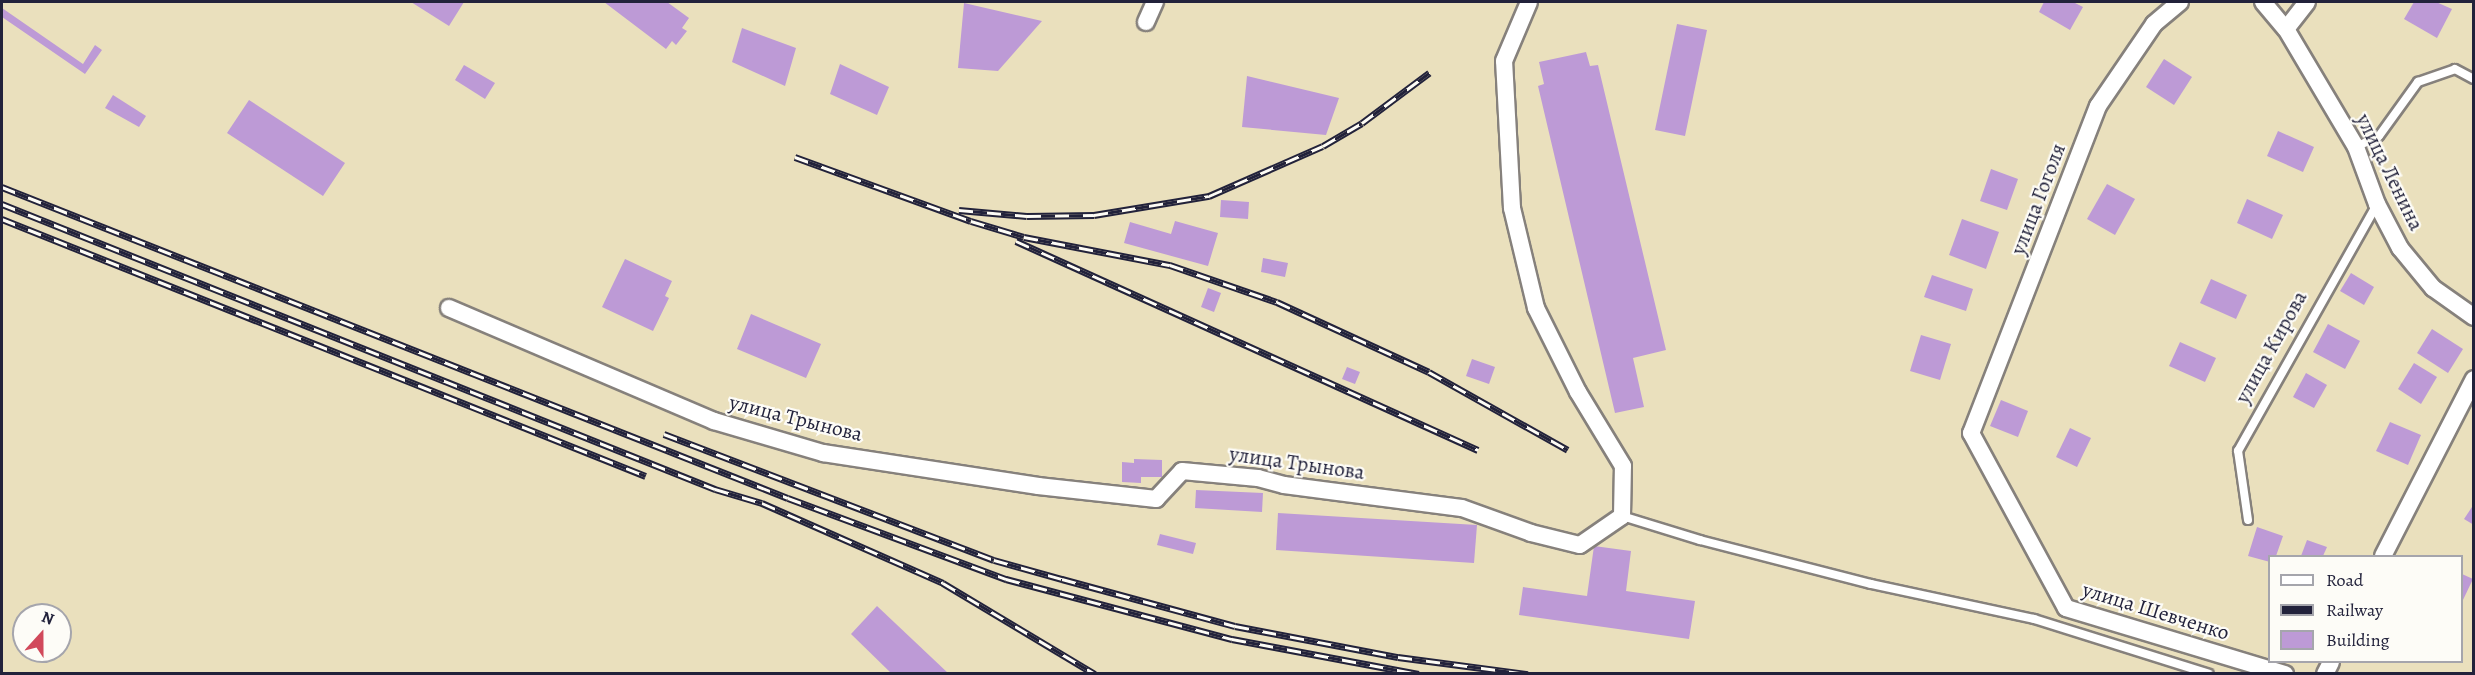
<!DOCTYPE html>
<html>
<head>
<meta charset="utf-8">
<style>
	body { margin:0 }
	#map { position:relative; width:2475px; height:675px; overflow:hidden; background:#eae0bd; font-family:Alegreya,serif }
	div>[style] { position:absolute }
	.building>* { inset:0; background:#bd9ad6 }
	.roads { filter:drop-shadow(2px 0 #86817c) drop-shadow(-2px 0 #86817c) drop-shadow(0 2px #86817c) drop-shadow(0 -2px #86817c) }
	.lane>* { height:8px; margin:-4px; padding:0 4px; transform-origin:4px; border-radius:4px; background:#fff }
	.street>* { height:16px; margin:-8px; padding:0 8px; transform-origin:8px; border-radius:8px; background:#fff }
	.rail>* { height:7px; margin-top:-3.5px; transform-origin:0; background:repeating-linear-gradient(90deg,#fdfcf7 0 14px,#22223b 0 28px); box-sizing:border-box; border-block:2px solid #22223b }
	span { translate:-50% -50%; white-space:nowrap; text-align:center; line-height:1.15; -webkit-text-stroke:4.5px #fdfcf7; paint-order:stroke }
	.street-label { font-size:21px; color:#22223b }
	.frame { position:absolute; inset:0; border:3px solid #22223b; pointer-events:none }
	.legend { position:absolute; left:2268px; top:555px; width:195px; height:108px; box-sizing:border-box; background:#fdfcf7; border:2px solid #a5a5ac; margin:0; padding:8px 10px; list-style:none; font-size:18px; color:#22223b }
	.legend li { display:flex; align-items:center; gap:12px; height:30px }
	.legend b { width:30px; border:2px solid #a5a5ac }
	.north { position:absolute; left:12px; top:603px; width:60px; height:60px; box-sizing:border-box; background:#fdfcf7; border:2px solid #a5a5ac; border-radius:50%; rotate:21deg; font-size:16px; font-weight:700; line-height:24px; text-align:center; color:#22223b }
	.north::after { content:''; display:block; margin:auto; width:21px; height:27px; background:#d1495b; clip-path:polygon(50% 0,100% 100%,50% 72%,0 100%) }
</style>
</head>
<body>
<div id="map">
	<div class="building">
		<div style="clip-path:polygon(411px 2px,464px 2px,449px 26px)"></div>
		<div style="clip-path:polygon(604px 2px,667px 2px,689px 18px,682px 28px,687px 31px,676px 45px,672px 41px,666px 49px)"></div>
		<div style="clip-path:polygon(2044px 2px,2073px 2px,2083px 7px,2070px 30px,2039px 12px)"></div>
		<div style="clip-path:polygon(2414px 2px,2436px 2px,2452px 9px,2437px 38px,2404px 19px)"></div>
		<div style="clip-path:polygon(964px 3px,1042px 21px,998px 71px,958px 68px)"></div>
		<div style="clip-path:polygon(2px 8px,83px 64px,95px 45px,102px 50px,85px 74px,2px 17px)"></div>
		<div style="clip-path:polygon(1677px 24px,1707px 30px,1685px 136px,1655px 130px)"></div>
		<div style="clip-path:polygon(742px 28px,796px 48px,785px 86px,732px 62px)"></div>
		<div style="clip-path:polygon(1586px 52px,1590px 66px,1598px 65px,1666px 350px,1633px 358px,1644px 407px,1615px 413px,1538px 86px,1544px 84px,1539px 62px)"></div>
		<div style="clip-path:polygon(2164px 59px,2192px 77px,2174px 105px,2146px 87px)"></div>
		<div style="clip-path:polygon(840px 64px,889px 87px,877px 115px,830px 94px)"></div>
		<div style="clip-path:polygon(464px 65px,495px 83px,485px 99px,455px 80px)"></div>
		<div style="clip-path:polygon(1247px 76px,1339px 98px,1326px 135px,1242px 127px)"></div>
		<div style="clip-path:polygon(113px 95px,146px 116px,139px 127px,105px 108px)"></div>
		<div style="clip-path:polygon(249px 100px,345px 163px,323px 196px,227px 133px)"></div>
		<div style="clip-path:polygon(2278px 131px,2314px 147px,2303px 172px,2267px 156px)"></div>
		<div style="clip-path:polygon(1991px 169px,2018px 179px,2007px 210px,1980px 201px)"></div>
		<div style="clip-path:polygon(2107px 184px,2135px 199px,2115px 235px,2087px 219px)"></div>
		<div style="clip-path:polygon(2247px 199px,2283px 215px,2272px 239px,2237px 223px)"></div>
		<div style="clip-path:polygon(1221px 200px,1249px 202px,1248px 219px,1220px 217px)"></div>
		<div style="clip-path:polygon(1962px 219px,1999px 232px,1986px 269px,1949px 255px)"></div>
		<div style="clip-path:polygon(1175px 221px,1218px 233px,1208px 266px,1124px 243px,1130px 222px,1171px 234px)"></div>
		<div style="clip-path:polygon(1263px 258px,1288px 263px,1285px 277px,1261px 272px)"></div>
		<div style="clip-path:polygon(625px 259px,672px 281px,665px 296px,669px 298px,653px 331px,602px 307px)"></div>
		<div style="clip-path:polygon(2351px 273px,2374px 287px,2364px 305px,2340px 291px)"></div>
		<div style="clip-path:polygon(1932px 275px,1973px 289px,1966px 311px,1924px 297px)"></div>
		<div style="clip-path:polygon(2211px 279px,2247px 295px,2236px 319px,2200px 303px)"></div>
		<div style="clip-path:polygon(1208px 288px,1221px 293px,1214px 312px,1201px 307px)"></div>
		<div style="clip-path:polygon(751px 314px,821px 344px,806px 378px,737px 349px)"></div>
		<div style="clip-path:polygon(2328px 324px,2360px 341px,2345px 369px,2313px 352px)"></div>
		<div style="clip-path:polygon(2432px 329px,2463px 349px,2448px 373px,2417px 353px)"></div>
		<div style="clip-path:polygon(1921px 335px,1951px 344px,1940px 380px,1910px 371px)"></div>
		<div style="clip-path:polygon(2180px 342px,2216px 358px,2205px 382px,2169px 366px)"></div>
		<div style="clip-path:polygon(1472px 359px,1495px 367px,1489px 384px,1466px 376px)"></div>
		<div style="clip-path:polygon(2414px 363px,2437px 377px,2421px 404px,2398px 389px)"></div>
		<div style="clip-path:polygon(1347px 367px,1360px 372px,1355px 384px,1342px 379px)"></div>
		<div style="clip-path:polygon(2306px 373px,2327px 385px,2314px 408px,2293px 397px)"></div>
		<div style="clip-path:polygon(2001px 400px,2028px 411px,2018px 437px,1990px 426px)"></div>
		<div style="clip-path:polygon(2390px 422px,2421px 435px,2408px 465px,2376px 451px)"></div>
		<div style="clip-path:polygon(2070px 428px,2091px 438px,2077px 467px,2056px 457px)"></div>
		<div style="clip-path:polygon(1134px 459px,1162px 460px,1162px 477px,1141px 477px,1141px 483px,1122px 482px,1122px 462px,1134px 463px)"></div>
		<div style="clip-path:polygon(1196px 490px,1263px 493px,1262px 512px,1195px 508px)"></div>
		<div style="clip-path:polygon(2474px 504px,2474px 525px,2464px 519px)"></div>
		<div style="clip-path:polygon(1278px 513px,1477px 525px,1474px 563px,1276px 550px)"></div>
		<div style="clip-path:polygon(2257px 527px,2283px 536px,2276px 556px,2270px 556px,2270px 562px,2248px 556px)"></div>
		<div style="clip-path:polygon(1160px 534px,1196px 543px,1193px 554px,1157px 545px)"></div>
		<div style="clip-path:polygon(2307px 540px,2327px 547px,2323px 556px,2301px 556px)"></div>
		<div style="clip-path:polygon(1594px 546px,1631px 551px,1626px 591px,1695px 601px,1689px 639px,1519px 615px,1523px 587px,1587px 596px)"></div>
		<div style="clip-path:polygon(2462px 574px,2473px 579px,2462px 602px)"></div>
		<div style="clip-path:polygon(877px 606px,949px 674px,892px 674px,851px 634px)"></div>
	</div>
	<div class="roads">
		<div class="lane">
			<div style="left:2356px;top:147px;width:25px;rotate:-26deg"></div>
			<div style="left:2379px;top:136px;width:67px;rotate:-54.2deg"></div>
			<div style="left:2418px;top:82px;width:39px;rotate:-19deg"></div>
			<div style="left:2455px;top:69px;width:21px;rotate:28deg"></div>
			<div style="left:1622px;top:516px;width:82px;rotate:17.1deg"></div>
			<div style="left:1700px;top:540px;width:177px;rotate:14.4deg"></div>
			<div style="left:1871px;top:584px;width:167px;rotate:12.1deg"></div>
			<div style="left:2034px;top:619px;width:183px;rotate:17.4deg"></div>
			<div style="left:2248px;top:520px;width:70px;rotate:-98.2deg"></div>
			<div style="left:2238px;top:451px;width:283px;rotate:-60.6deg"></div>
		</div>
		<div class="street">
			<div style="left:2180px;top:2px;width:34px;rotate:140deg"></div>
			<div style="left:2154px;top:24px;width:99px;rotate:124.3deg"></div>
			<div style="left:2098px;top:106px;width:351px;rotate:111.2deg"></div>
			<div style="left:1971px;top:433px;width:199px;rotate:61.5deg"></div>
			<div style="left:2066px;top:608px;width:229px;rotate:16.8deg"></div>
			<div style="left:2263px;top:2px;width:35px;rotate:50deg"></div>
			<div style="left:2286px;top:29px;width:137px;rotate:59.3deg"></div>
			<div style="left:2356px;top:147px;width:61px;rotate:69.8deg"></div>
			<div style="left:2377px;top:204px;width:50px;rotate:62.4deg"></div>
			<div style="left:2400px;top:248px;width:52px;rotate:50.5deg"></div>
			<div style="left:2433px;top:288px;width:50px;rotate:35.3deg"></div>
			<div style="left:1146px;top:22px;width:22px;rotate:-66deg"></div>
			<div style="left:2286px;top:29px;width:34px;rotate:-52deg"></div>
			<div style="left:449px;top:308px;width:288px;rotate:23.1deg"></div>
			<div style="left:714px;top:421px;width:114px;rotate:16.4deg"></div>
			<div style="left:823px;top:453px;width:218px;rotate:8.7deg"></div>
			<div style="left:1038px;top:486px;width:119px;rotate:6.3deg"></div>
			<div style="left:1156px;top:499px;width:38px;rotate:-47deg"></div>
			<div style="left:1182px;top:471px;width:76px;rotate:5.3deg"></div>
			<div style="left:1258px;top:478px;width:27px;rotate:15deg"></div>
			<div style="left:1284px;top:485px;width:179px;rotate:7.4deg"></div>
			<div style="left:1462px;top:508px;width:73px;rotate:19.9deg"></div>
			<div style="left:1531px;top:533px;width:50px;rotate:13.8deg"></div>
			<div style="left:1580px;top:545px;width:51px;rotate:-34.6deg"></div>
			<div style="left:1622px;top:516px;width:50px;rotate:-88.9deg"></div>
			<div style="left:1623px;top:466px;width:87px;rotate:-121.3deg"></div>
			<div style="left:1578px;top:392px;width:94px;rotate:-116.6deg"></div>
			<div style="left:1536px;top:308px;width:103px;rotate:-103.5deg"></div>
			<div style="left:1512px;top:208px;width:147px;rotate:-93.1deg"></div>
			<div style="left:1504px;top:61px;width:64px;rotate:-67deg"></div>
			<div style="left:2383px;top:556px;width:199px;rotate:-62.8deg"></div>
			<div style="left:2325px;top:674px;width:13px;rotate:-63deg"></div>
		</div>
	</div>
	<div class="rail">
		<div style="left:795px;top:157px;width:187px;rotate:20deg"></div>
		<div style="left:971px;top:221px;width:55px;rotate:16.8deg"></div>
		<div style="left:1024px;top:237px;width:149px;rotate:10.9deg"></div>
		<div style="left:1170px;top:265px;width:113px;rotate:19.1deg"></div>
		<div style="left:1277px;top:302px;width:167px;rotate:24.7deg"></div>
		<div style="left:1429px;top:372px;width:159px;rotate:29.3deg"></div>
		<div style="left:2px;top:187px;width:845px;rotate:21.59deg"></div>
		<div style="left:788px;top:498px;width:233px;rotate:20.4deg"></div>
		<div style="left:1006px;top:579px;width:234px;rotate:14.9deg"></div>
		<div style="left:1232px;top:639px;width:190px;rotate:10.6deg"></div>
		<div style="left:2px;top:204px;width:768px;rotate:21.79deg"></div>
		<div style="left:715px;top:489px;width:49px;rotate:16.6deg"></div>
		<div style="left:762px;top:503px;width:198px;rotate:23.8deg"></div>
		<div style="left:943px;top:583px;width:177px;rotate:30.9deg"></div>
		<div style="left:959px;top:210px;width:68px;rotate:5deg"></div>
		<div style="left:1027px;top:216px;width:67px;rotate:-0.9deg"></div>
		<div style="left:1094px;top:215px;width:117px;rotate:-9.4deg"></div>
		<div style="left:1209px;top:196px;width:124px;rotate:-23.7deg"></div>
		<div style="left:1323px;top:146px;width:45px;rotate:-30.5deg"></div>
		<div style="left:1362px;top:123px;width:84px;rotate:-36.7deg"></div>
		<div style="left:2px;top:219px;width:693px;rotate:21.76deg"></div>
		<div style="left:1016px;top:241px;width:507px;rotate:24.34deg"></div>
		<div style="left:664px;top:434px;width:353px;rotate:20.9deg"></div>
		<div style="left:994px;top:560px;width:71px;rotate:15.6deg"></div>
		<div style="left:1062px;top:579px;width:179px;rotate:15.2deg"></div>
		<div style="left:1235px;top:626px;width:166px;rotate:10.8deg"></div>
		<div style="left:1398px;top:657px;width:131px;rotate:7.5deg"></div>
	</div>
	<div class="street-label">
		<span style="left:2390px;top:172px;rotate:64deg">улица Ленина</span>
		<span style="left:2038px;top:199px;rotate:-69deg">улица Гоголя</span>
		<span style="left:2271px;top:347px;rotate:-61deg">улица Кирова</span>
		<span style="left:796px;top:418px;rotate:14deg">улица Трынова</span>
		<span style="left:1297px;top:463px;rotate:8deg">улица Трынова</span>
		<span style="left:2156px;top:611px;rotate:17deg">улица Шевченко</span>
	</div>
	<div class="frame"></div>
	<ul class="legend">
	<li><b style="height:8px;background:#fff"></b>Road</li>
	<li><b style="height:8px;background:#22223b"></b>Railway</li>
	<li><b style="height:16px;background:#bd9ad6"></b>Building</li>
	</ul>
	<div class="north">N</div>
</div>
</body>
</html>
